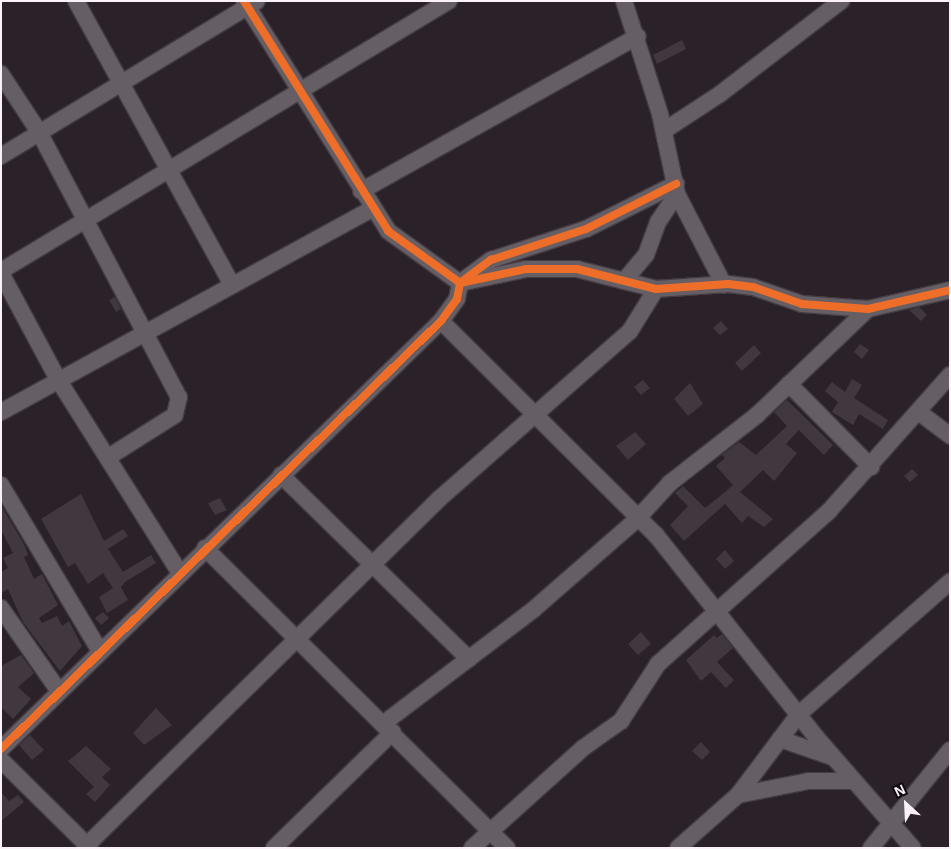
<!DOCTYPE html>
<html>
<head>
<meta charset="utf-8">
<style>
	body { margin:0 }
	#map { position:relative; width:951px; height:849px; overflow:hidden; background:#2b2229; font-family:Helvetica,sans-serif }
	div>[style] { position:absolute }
	.building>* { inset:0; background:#40383e }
	.roads { filter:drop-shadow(1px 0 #453d43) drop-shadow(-1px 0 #453d43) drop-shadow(0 1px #453d43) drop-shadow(0 -1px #453d43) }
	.minor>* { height:16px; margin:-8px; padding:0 8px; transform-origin:8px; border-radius:8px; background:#655e64 }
	.cycleway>* { height:8px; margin:-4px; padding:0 4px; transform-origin:4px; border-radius:4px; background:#ee6e29 }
	span { translate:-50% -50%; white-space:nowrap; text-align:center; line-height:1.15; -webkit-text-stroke:5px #120b11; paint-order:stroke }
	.frame { position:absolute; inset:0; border:2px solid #fcf0f9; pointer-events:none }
	.north { position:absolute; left:881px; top:779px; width:50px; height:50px; -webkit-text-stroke:4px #120b11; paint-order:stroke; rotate:335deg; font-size:14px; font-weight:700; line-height:20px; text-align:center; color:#fcf0f9 }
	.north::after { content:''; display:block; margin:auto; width:18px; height:22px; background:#fcf0f9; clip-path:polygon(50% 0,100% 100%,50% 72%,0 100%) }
</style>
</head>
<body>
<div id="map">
	<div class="building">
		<div style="clip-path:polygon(682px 40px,686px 49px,657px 64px,653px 55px)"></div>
		<div style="clip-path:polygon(115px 297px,121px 309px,116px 312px,109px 300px)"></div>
		<div style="clip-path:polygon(919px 307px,927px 315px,921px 321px,909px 310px)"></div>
		<div style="clip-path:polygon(721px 321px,728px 329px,720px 335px,713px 328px)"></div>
		<div style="clip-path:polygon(860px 344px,869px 350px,862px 359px,854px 352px)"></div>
		<div style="clip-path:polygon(754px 345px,761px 353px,742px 371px,735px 363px)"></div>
		<div style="clip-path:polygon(852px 379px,862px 385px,854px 398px,888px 420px,883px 429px,859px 414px,853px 425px,832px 412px,838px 402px,825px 391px,832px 382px,845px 392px)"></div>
		<div style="clip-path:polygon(643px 380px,650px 388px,641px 395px,634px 387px)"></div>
		<div style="clip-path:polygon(690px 383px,703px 404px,688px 416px,674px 399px)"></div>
		<div style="clip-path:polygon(787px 400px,833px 445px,824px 455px,799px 430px,786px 444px,797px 453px,774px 481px,763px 470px,740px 492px,773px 519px,764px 527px,748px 516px,742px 523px,725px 504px,684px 541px,670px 525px,688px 506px,675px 493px,683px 486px,705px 508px,719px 497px,733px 485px,716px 466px,725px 458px,722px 455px,739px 442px,756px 455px,787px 426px,774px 412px)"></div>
		<div style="clip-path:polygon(635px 432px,646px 444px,628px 460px,616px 446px)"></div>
		<div style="clip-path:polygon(912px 469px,918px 475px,910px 482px,904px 476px)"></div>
		<div style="clip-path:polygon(81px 494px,104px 541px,123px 529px,128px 536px,108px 549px,123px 572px,151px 555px,156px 563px,125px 582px,121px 587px,128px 600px,107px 613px,99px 597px,113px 588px,103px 573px,88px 584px,75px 563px,68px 567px,41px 519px)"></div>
		<div style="clip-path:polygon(220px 498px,227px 510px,215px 515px,208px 503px)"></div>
		<div style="clip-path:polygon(1px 505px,25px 546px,28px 555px,24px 557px,34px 579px,42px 574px,58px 605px,39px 618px,42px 623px,57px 616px,62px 626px,69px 621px,82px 646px,60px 671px,23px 622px,8px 589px,1px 593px,1px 572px,8px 568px,3px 558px,13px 553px,1px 530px)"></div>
		<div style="clip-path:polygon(725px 550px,734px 561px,725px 569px,716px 559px)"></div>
		<div style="clip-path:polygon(103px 612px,109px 618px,101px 625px,95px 618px)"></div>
		<div style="clip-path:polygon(641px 632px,651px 644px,638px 655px,628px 644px)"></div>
		<div style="clip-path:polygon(722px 634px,733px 648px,717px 662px,734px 680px,726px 688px,711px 672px,701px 681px,686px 660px,714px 635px,717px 638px)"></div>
		<div style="clip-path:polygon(21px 655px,34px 673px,18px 687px,31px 699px,13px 719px,1px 707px,1px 666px)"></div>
		<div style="clip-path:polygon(156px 708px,172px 725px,144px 745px,133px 733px)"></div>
		<div style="clip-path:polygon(30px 735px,44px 750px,32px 760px,19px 745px)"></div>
		<div style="clip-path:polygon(701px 742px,710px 752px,702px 760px,692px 751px)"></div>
		<div style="clip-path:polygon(86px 746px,111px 769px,102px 777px,110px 785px,95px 802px,86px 794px,94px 787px,68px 761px)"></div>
		<div style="clip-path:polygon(1px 792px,9px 801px,18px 795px,24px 802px,1px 821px)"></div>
	</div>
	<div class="roads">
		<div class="minor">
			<div style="left:76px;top:1px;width:324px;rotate:61.2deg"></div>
			<div style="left:244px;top:1px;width:271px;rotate:57.9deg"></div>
			<div style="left:388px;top:231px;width:89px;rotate:35.8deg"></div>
			<div style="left:460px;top:283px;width:67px;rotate:-12deg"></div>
			<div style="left:526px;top:269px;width:51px"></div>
			<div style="left:577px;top:269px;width:81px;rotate:14.2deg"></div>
			<div style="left:656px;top:289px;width:72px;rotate:-4deg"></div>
			<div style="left:728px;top:284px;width:25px;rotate:7deg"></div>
			<div style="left:753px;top:287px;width:52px;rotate:19.1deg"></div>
			<div style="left:802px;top:304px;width:66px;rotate:4.3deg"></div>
			<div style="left:868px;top:309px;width:84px;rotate:-13deg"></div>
			<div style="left:624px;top:1px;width:119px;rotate:72.3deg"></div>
			<div style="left:660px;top:114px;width:82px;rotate:78deg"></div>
			<div style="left:677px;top:194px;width:102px;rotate:62.7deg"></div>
			<div style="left:1px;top:74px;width:69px;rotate:56.8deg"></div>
			<div style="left:39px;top:132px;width:300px;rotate:62.2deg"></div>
			<div style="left:179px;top:397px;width:18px;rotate:103deg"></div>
			<div style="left:175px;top:415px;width:80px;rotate:147.7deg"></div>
			<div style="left:665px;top:130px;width:66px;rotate:-33.2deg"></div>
			<div style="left:720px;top:94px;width:153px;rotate:-37.5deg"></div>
			<div style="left:1px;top:156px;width:299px;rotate:-31.2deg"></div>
			<div style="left:361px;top:191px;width:317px;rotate:-29.2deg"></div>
			<div style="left:1px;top:271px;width:523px;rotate:-31.08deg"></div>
			<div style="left:1px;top:273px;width:123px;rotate:61.8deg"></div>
			<div style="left:59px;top:381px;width:227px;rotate:57.8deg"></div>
			<div style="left:624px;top:281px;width:34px;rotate:-50deg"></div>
			<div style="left:646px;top:255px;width:35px;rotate:-70deg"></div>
			<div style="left:658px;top:222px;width:34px;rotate:-56deg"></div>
			<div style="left:441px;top:321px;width:303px;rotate:44.9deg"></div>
			<div style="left:656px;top:535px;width:258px;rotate:51.6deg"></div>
			<div style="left:816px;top:737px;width:147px;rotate:48.9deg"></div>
			<div style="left:789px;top:384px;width:117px;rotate:45.3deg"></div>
			<div style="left:1px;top:412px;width:423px;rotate:-28.7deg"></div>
			<div style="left:920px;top:413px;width:38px;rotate:37deg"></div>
			<div style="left:281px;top:475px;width:263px;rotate:44.4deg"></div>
			<div style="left:1px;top:485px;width:193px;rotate:59.2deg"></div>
			<div style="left:205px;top:548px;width:426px;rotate:44.8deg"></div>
			<div style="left:1px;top:608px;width:101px;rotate:55.1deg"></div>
			<div style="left:384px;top:723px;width:188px;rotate:-37.2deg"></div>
			<div style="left:534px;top:609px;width:137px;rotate:-41.1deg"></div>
			<div style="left:637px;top:519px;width:49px;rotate:-47.5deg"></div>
			<div style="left:670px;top:483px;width:110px;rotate:-38deg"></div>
			<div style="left:757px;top:415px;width:153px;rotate:-43.7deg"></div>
			<div style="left:780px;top:739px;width:55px;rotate:19.1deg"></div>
			<div style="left:1px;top:749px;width:614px;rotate:-44.21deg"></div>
			<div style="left:441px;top:321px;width:27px;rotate:-54deg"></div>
			<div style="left:457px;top:299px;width:16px;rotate:-79deg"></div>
			<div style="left:460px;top:283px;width:39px;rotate:-37deg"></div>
			<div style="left:491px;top:260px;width:100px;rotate:-18.1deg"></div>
			<div style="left:586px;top:229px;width:101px;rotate:-26.6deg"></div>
			<div style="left:1px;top:760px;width:125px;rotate:44.7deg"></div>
			<div style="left:738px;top:795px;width:72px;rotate:-11.2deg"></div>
			<div style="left:809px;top:781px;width:44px"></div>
			<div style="left:87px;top:845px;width:494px;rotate:-44.5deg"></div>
			<div style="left:439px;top:499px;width:254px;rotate:-41.3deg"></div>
			<div style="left:630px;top:331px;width:49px;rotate:-58.2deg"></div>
			<div style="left:274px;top:848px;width:166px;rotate:-44.3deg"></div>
			<div style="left:472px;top:848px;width:149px;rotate:-42deg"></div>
			<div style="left:583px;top:748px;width:47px;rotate:-35.4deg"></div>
			<div style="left:621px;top:721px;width:68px;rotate:-57deg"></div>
			<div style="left:658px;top:664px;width:229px;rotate:-41.8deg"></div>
			<div style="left:829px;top:511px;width:182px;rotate:-48.3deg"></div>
			<div style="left:678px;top:848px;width:80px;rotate:-41.5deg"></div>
			<div style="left:738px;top:795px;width:101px;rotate:-53deg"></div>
			<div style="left:799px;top:714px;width:201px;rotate:-41.2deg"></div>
			<div style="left:871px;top:848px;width:126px;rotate:-51.1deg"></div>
		</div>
	</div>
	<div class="cycleway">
		<div style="left:244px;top:1px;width:271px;rotate:57.9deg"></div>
		<div style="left:388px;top:231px;width:89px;rotate:35.8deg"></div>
		<div style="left:460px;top:283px;width:67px;rotate:-12deg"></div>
		<div style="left:526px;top:269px;width:51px"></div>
		<div style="left:577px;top:269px;width:81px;rotate:14.2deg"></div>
		<div style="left:656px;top:289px;width:72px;rotate:-4deg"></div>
		<div style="left:728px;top:284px;width:25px;rotate:7deg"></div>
		<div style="left:753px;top:287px;width:52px;rotate:19.1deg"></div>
		<div style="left:802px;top:304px;width:66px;rotate:4.3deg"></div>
		<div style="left:868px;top:309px;width:84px;rotate:-13deg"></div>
		<div style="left:1px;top:749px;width:614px;rotate:-44.21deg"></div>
		<div style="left:441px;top:321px;width:27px;rotate:-54deg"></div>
		<div style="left:457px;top:299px;width:16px;rotate:-79deg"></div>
		<div style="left:460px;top:283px;width:39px;rotate:-37deg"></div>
		<div style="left:491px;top:260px;width:100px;rotate:-18.1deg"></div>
		<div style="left:586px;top:229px;width:101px;rotate:-26.6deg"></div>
	</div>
	<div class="frame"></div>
	<div class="north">N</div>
</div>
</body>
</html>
